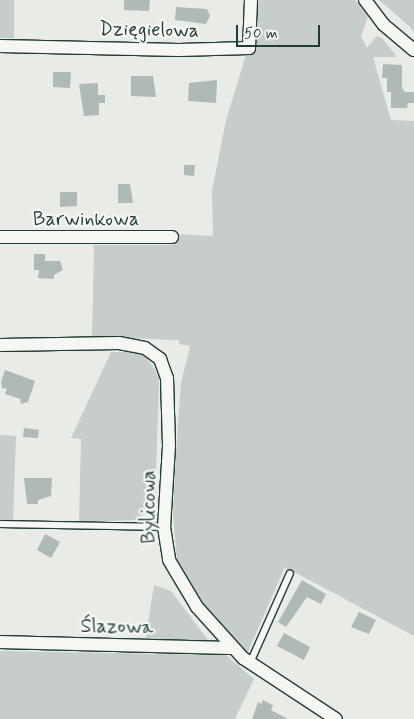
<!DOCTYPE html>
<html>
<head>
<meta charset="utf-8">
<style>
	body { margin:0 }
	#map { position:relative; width:414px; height:719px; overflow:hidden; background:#e9ebe7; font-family:Mynerve,sans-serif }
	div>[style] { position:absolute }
	.green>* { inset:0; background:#c7cec9 }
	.building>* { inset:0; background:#b0bab5 }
	.roads { filter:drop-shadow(1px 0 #1f3d34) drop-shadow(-1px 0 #1f3d34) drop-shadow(0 1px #1f3d34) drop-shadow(0 -1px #1f3d34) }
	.lane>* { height:6px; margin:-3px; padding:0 3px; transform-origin:3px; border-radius:3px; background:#f6f6f2 }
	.street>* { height:12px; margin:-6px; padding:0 6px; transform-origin:6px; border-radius:6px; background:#f6f6f2 }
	span { translate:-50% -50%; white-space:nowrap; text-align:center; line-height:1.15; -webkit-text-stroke:4.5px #f6f6f2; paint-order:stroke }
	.street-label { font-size:20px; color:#1f3d34 }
	.scale { position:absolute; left:236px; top:25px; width:84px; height:22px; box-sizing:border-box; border:2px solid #1f3d34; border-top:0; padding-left:6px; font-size:15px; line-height:18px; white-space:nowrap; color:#1f3d34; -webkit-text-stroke:4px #f6f6f2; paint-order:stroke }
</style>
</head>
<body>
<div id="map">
	<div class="green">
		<div style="clip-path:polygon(0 0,14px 0,14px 38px,0 38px)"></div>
		<div style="clip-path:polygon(256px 0,355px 0,368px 16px,361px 36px,367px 48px,377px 36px,383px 39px,397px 57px,373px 57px,391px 120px,414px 121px,414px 636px,285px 567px,247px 654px,228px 636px,191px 587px,177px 560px,173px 514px,176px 453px,181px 383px,190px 346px,179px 344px,179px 340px,92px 337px,94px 245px,173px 245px,175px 234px,213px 236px,212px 191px,226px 120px,246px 55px,253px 54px)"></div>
		<div style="clip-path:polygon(379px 0,414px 0,414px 32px,409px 26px)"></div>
		<div style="clip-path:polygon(111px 352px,140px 352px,152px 365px,159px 378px,155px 506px,136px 520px,79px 522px,81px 439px,71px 438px)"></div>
		<div style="clip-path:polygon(0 435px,16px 436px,13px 522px,0 521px)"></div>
		<div style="clip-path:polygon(154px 585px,171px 591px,212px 645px,145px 642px)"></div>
		<div style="clip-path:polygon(0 651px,226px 655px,254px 679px,235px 719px,0 719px)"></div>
	</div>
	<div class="building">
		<div style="clip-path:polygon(124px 0,150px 0,149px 11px,124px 10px)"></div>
		<div style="clip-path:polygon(176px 7px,207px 9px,210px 16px,206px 24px,175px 20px)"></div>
		<div style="clip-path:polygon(383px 64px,402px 65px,402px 88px,405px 92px,414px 92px,414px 103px,408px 103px,407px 108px,391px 108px,391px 92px,387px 92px,387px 78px,382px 78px)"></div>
		<div style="clip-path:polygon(53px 72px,71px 72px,70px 88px,53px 87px)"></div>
		<div style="clip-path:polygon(131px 76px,153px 76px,156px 97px,131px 96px)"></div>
		<div style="clip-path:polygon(217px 80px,216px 103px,188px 101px,189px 83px)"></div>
		<div style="clip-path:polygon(98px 83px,98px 95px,105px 95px,105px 103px,99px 103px,99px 115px,84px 116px,79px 84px)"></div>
		<div style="clip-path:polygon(184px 165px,195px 165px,194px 176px,184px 175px)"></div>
		<div style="clip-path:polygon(118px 184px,130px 184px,133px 203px,118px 203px)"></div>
		<div style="clip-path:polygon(60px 192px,77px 192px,77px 206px,60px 207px)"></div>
		<div style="clip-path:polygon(34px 254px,45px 254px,45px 261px,60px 261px,63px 270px,54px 275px,54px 279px,38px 278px,39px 270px,34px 270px)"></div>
		<div style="clip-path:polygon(5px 370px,35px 381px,28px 402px,21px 404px,20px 399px,5px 394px,7px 389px,2px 388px,1px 382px)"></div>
		<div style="clip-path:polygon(24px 428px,39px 430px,38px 438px,23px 437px)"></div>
		<div style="clip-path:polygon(24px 478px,52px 478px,51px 496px,38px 500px,38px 504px,27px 504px)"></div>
		<div style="clip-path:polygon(45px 534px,60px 542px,51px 558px,37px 550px)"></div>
		<div style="clip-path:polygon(302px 580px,326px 594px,321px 604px,307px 597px,286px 627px,278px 622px)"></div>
		<div style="clip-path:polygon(359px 612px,376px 620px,369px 634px,351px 627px)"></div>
		<div style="clip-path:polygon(284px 633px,310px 647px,304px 660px,277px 646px)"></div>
		<div style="clip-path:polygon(263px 700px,273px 705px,271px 710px,288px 719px,252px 719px,258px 702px,261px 704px)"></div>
	</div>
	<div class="roads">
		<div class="lane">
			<div style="left:0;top:524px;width:164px;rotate:1deg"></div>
			<div style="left:250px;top:663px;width:98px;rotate:-66deg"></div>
		</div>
		<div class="street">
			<div style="left:365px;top:0;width:31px;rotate:53deg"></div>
			<div style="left:384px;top:25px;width:39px;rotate:40deg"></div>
			<div style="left:0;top:46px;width:179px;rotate:1.3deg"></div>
			<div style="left:179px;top:50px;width:70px;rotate:-1.6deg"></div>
			<div style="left:249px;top:48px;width:48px;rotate:-87.6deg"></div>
			<div style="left:0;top:237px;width:172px"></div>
			<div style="left:0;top:345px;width:119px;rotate:-1deg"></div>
			<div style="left:119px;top:343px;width:26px;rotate:11deg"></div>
			<div style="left:145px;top:348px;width:19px;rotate:36deg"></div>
			<div style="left:160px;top:359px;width:20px;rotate:70deg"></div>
			<div style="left:167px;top:378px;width:68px;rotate:88.3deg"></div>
			<div style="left:169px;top:446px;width:81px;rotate:93.5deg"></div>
			<div style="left:164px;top:527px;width:33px;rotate:81deg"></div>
			<div style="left:169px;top:560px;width:55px;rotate:59.2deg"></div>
			<div style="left:197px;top:607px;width:69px;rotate:48deg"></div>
			<div style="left:243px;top:658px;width:111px;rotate:33.3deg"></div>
			<div style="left:0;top:642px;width:233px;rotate:1.5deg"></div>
		</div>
	</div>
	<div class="street-label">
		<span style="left:149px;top:30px;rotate:1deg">Dzięgielowa</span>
		<span style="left:86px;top:219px">Barwinkowa</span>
		<span style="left:149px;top:507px;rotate:-90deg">Bylicowa</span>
		<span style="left:117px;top:627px;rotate:1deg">Ślazowa</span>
	</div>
	<div class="scale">50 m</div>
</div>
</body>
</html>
